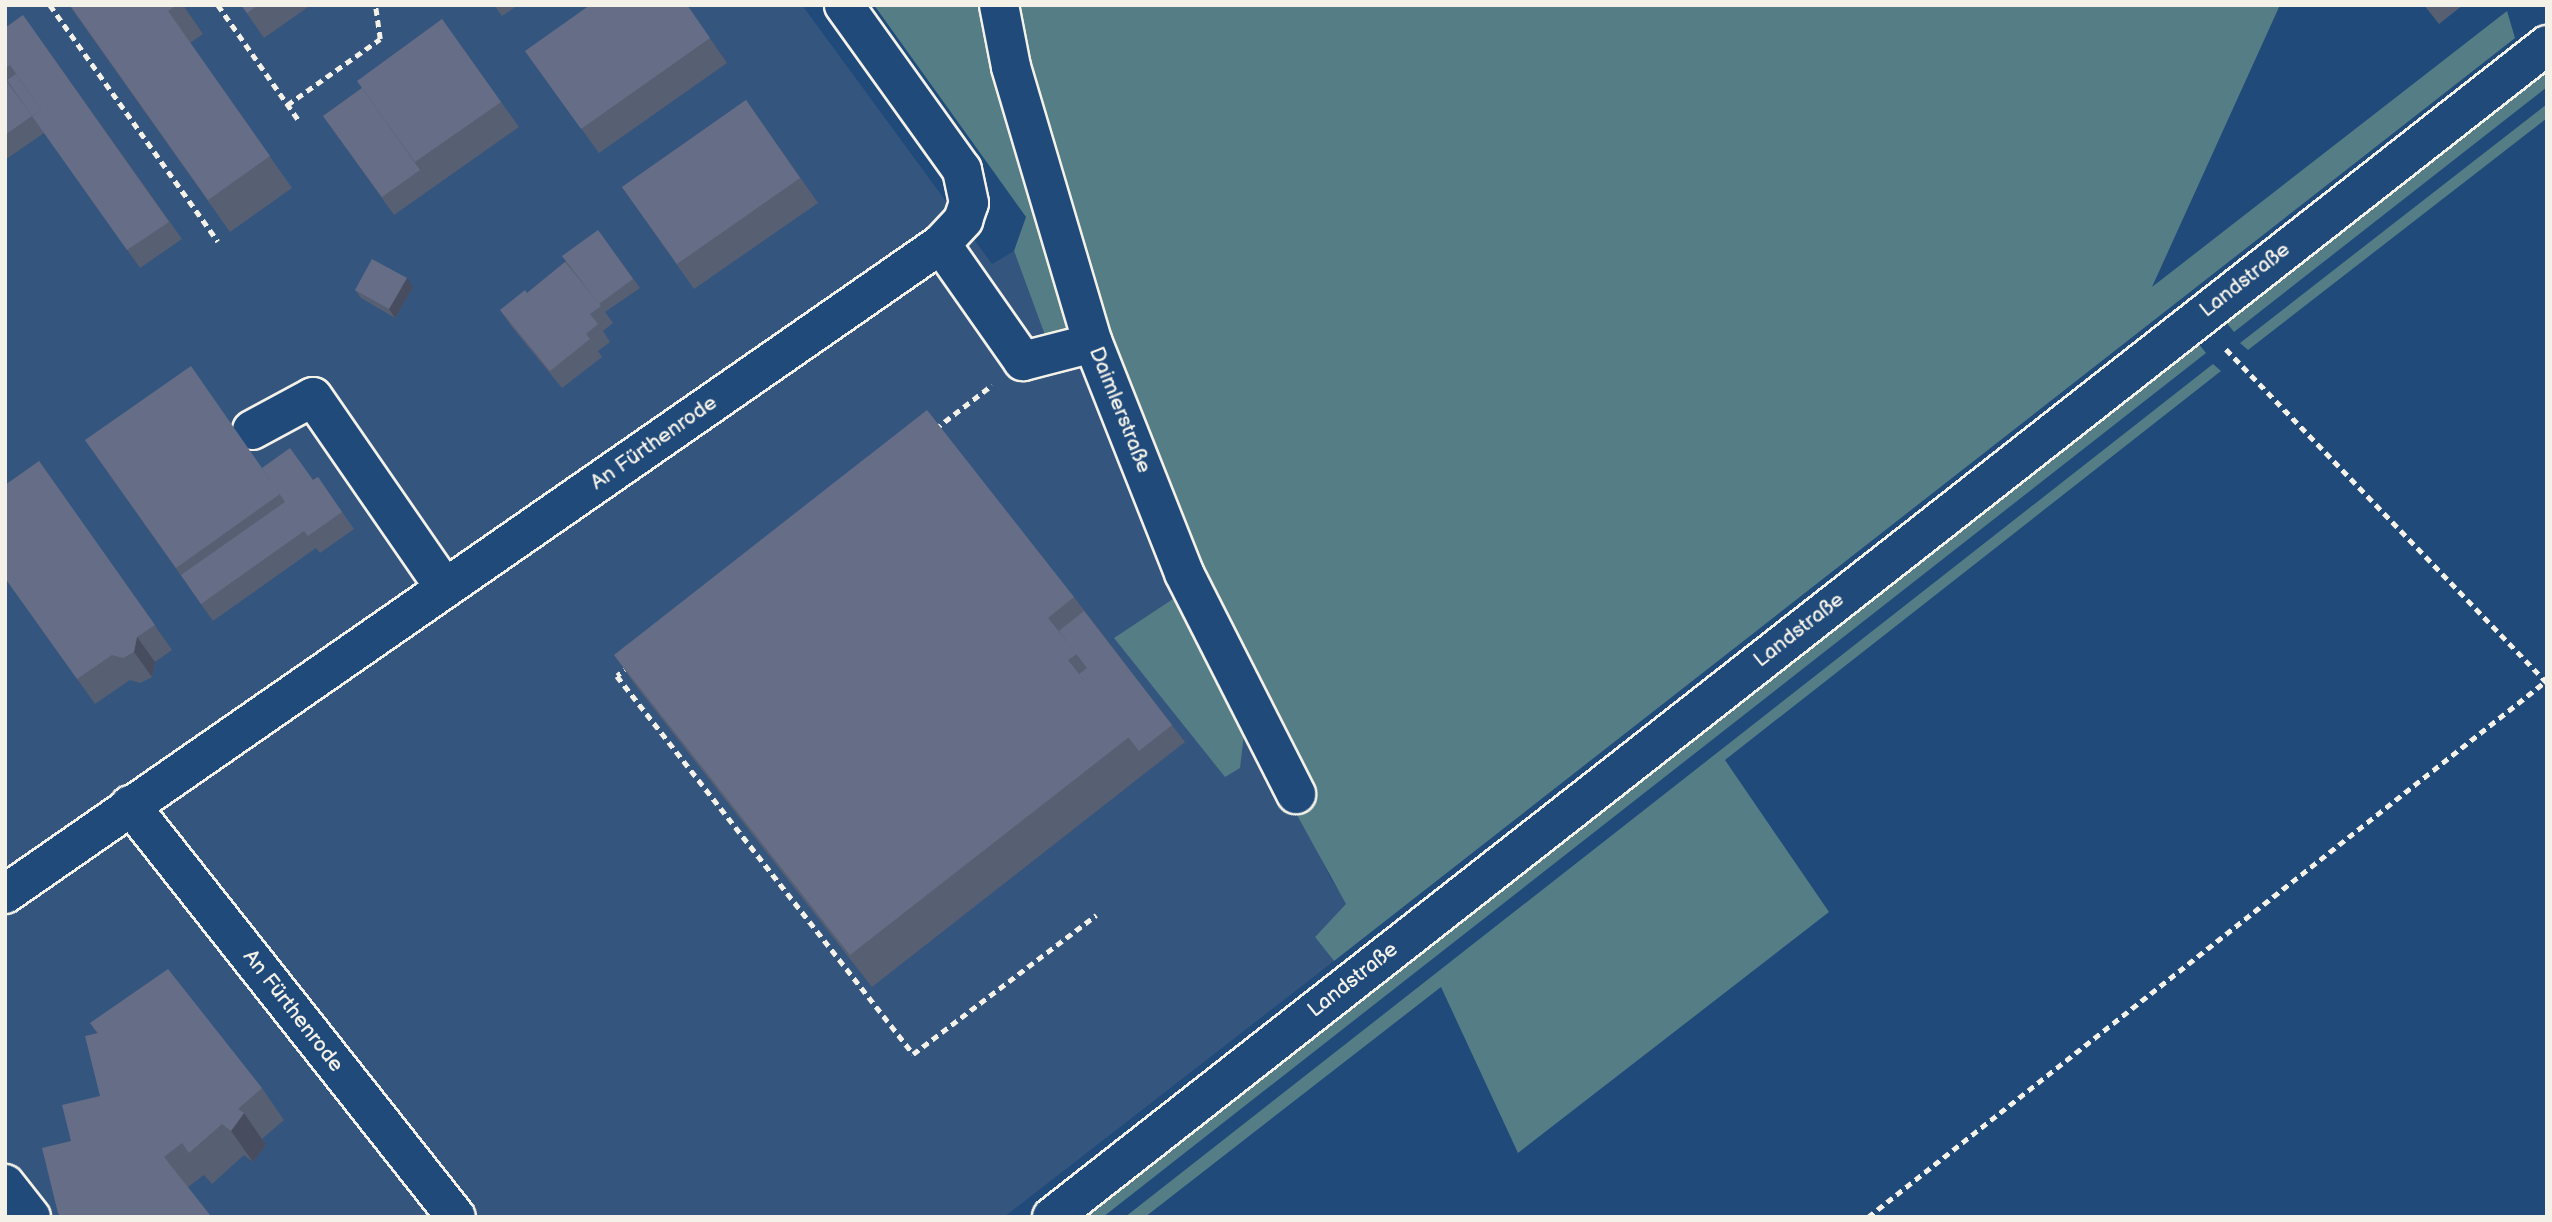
<!DOCTYPE html>
<html>
<head>
<meta charset="utf-8">
<style>
	body { margin:0 }
	#map { position:relative; width:2552px; height:1222px; overflow:hidden; background:#1f4a7a; font-family:"Balsamiq Sans",sans-serif }
	div>[style] { position:absolute }
	.built>* { inset:0; background:#34557e }
	.green>* { inset:0; background:#557d85 }
	.path>* { height:4.5px; margin-top:-2.25px; transform-origin:0; background:repeating-linear-gradient(90deg,#f4f1e8 0 7px,transparent 0 12px) }
	.roads { filter:drop-shadow(2px 0 #f4f1e8) drop-shadow(-2px 0 #f4f1e8) drop-shadow(0 2px #f4f1e8) drop-shadow(0 -2px #f4f1e8) }
	.minor>* { height:38px; margin:-19px; padding:0 19px; transform-origin:19px; border-radius:19px; background:#1f4a7a }
	.wall>* { inset:0; background:#575f73 }
	.shaded-wall>* { inset:0; background:#474d5e }
	.building>* { inset:0; background:#656e86 }
	span { translate:-50% -50%; white-space:nowrap; text-align:center; line-height:1.15; -webkit-text-stroke:5px #1f4a7a; paint-order:stroke }
	.street-label { font-size:21px; color:#f4f1e8 }
	.frame { position:absolute; inset:0; border:7px solid #f4f1e8; pointer-events:none }
</style>
</head>
<body>
<div id="map">
	<div class="built">
		<div style="clip-path:polygon(5px 5px,802px 5px,992px 264px,1014px 251px,1046px 338px,1074px 333px,1330px 877px,1347px 904px,1315px 937px,1334px 961px,1004px 1217px,5px 1217px)"></div>
	</div>
	<div class="green">
		<div style="clip-path:polygon(874px 5px,980px 5px,1074px 333px,1046px 338px,1014px 251px,1026px 217px)"></div>
		<div style="clip-path:polygon(1013px 5px,2280px 5px,2152px 287px,2507px 11px,2515px 38px,1334px 961px,1315px 937px,1346px 904px,1292px 806px,1266px 714px,1123px 395px)"></div>
		<div style="clip-path:polygon(2547px 72px,2547px 87px,2234px 332px,2226px 322px)"></div>
		<div style="clip-path:polygon(2547px 104px,2547px 118px,2248px 350px,2240px 343px)"></div>
		<div style="clip-path:polygon(2198px 343px,2206px 353px,1103px 1217px,1082px 1217px)"></div>
		<div style="clip-path:polygon(2213px 364px,2221px 371px,1725px 760px,1829px 912px,1518px 1153px,1441px 987px,1145px 1217px,1125px 1217px)"></div>
		<div style="clip-path:polygon(1182px 593px,1246px 718px,1240px 768px,1225px 777px,1114px 638px)"></div>
	</div>
	<div class="path">
		<div style="left:50px;top:5px;width:290px;rotate:54.6deg"></div>
		<div style="left:218px;top:5px;width:143px;rotate:55deg"></div>
		<div style="left:287px;top:105px;width:114px;rotate:-35.4deg"></div>
		<div style="left:380px;top:39px;width:34px;rotate:-98deg"></div>
		<div style="left:2226px;top:349px;width:463px;rotate:46.1deg"></div>
		<div style="left:935px;top:429px;width:72px;rotate:-37.7deg"></div>
		<div style="left:630px;top:666px;width:16px;rotate:142deg"></div>
		<div style="left:617px;top:676px;width:480px;rotate:51.9deg"></div>
		<div style="left:913px;top:1054px;width:230px;rotate:-37.2deg"></div>
		<div style="left:1868px;top:1217px;width:864px;rotate:-38.33deg"></div>
	</div>
	<div class="roads">
		<div class="minor">
			<div style="left:999px;top:5px;width:63px;rotate:79deg"></div>
			<div style="left:1011px;top:67px;width:288px;rotate:73.5deg"></div>
			<div style="left:1093px;top:343px;width:247px;rotate:68.4deg"></div>
			<div style="left:1184px;top:573px;width:248px;rotate:63.1deg"></div>
			<div style="left:941px;top:244px;width:143px;rotate:55deg"></div>
			<div style="left:1023px;top:361px;width:72px;rotate:-14.4deg"></div>
			<div style="left:252px;top:430px;width:69px;rotate:-28.4deg"></div>
			<div style="left:313px;top:397px;width:232px;rotate:55.4deg"></div>
			<div style="left:130px;top:805px;width:525px;rotate:51.65deg"></div>
			<div style="left:5px;top:894px;width:1140px;rotate:-34.78deg"></div>
			<div style="left:941px;top:244px;width:33px;rotate:-47deg"></div>
			<div style="left:963px;top:220px;width:18px;rotate:-71deg"></div>
			<div style="left:969px;top:203px;width:34px;rotate:-102deg"></div>
			<div style="left:962px;top:170px;width:203px;rotate:-125.6deg"></div>
			<div style="left:5px;top:1184px;width:42px;rotate:51.8deg"></div>
			<div style="left:1052px;top:1217px;width:1900px;rotate:-38.09deg"></div>
		</div>
	</div>
	<div class="wall">
		<div style="clip-path:polygon(69px 5px,183px 5px,203px 34px,190px 43px,292px 188px,230px 232px)"></div>
		<div style="clip-path:polygon(241px 5px,311px 5px,264px 38px)"></div>
		<div style="clip-path:polygon(494px 5px,518px 5px,502px 16px)"></div>
		<div style="clip-path:polygon(687px 5px,727px 63px,599px 153px,525px 51px)"></div>
		<div style="clip-path:polygon(2424px 5px,2463px 5px,2439px 24px)"></div>
		<div style="clip-path:polygon(23px 15px,182px 239px,140px 268px,44px 133px,5px 160px,5px 28px)"></div>
		<div style="clip-path:polygon(442px 19px,519px 127px,394px 215px,323px 116px,362px 88px)"></div>
		<div style="clip-path:polygon(746px 100px,818px 203px,694px 289px,622px 187px)"></div>
		<div style="clip-path:polygon(598px 230px,640px 288px,605px 312px,613px 323px,603px 331px,610px 342px,598px 351px,602px 357px,562px 388px,512px 327px,500px 310px,527px 293px,565px 262px)"></div>
		<div style="clip-path:polygon(413px 287px,395px 318px,361px 298px,355px 290px)"></div>
		<div style="clip-path:polygon(85px 440px,262px 468px,313px 480px,318px 477px,354px 529px,320px 553px,316px 548px,213px 621px)"></div>
		<div style="clip-path:polygon(39px 461px,172px 650px,155px 662px,152px 677px,140px 683px,130px 680px,95px 704px,5px 578px)"></div>
		<div style="clip-path:polygon(1074px 597px,1172px 725px,1185px 742px,872px 987px,636px 686px,614px 655px)"></div>
		<div style="clip-path:polygon(90px 1023px,262px 1088px,284px 1120px,262px 1139px,266px 1145px,253px 1162px,244px 1155px,212px 1184px,204px 1175px,188px 1187px,211px 1217px,61px 1217px,71px 1141px,100px 1096px,97px 1033px)"></div>
	</div>
	<div class="shaded-wall">
		<div style="clip-path:polygon(407px 278px,413px 287px,395px 318px,389px 309px)"></div>
		<div style="clip-path:polygon(137px 637px,155px 662px,152px 677px,134px 652px)"></div>
		<div style="clip-path:polygon(244px 1113px,266px 1145px,253px 1162px,231px 1131px)"></div>
	</div>
	<div class="building">
		<div style="clip-path:polygon(70px 5px,177px 5px,168px 11px,270px 156px,208px 200px)"></div>
		<div style="clip-path:polygon(241px 5px,258px 5px,247px 13px)"></div>
		<div style="clip-path:polygon(590px 5px,687px 5px,710px 38px,581px 129px,525px 51px)"></div>
		<div style="clip-path:polygon(23px 15px,169px 222px,127px 250px,32px 116px,41px 110px,10px 65px,5px 69px,5px 28px)"></div>
		<div style="clip-path:polygon(442px 19px,501px 102px,415px 162px,357px 81px)"></div>
		<div style="clip-path:polygon(16px 74px,41px 110px,32px 116px,7px 80px)"></div>
		<div style="clip-path:polygon(5px 79px,32px 116px,5px 135px)"></div>
		<div style="clip-path:polygon(362px 88px,420px 170px,382px 197px,323px 116px)"></div>
		<div style="clip-path:polygon(746px 100px,800px 178px,677px 264px,622px 187px)"></div>
		<div style="clip-path:polygon(598px 230px,633px 279px,599px 304px,562px 256px)"></div>
		<div style="clip-path:polygon(372px 259px,407px 278px,389px 309px,355px 290px)"></div>
		<div style="clip-path:polygon(565px 262px,601px 306px,590px 314px,598px 324px,586px 334px,590px 339px,550px 371px,500px 310px,525px 290px,527px 293px)"></div>
		<div style="clip-path:polygon(191px 366px,280px 494px,176px 568px,85px 440px)"></div>
		<div style="clip-path:polygon(927px 410px,1074px 597px,1048px 618px,1077px 654px,1068px 660px,1129px 737px,850px 955px,614px 655px)"></div>
		<div style="clip-path:polygon(290px 448px,313px 480px,318px 477px,342px 512px,308px 536px,304px 531px,201px 604px,181px 575px,285px 502px,262px 468px)"></div>
		<div style="clip-path:polygon(39px 461px,155px 625px,137px 637px,134px 652px,123px 658px,112px 655px,77px 679px,5px 578px,5px 485px)"></div>
		<div style="clip-path:polygon(1084px 611px,1172px 725px,1139px 751px,1079px 674px,1087px 668px,1059px 631px)"></div>
		<div style="clip-path:polygon(168px 969px,262px 1088px,238px 1109px,244px 1113px,231px 1131px,222px 1124px,189px 1153px,182px 1143px,164px 1157px,210px 1215px,208px 1217px,61px 1217px,58px 1213px,42px 1148px,71px 1141px,62px 1105px,100px 1096px,85px 1036px,98px 1033px,90px 1023px)"></div>
	</div>
	<div class="street-label">
		<span style="left:2245px;top:280px;rotate:-38deg">Landstraße</span>
		<span style="left:1120px;top:410px;rotate:68deg">Daimlerstraße</span>
		<span style="left:654px;top:443px;rotate:-35deg">An Fürthenrode</span>
		<span style="left:1799px;top:630px;rotate:-38deg">Landstraße</span>
		<span style="left:1353px;top:980px;rotate:-38deg">Landstraße</span>
		<span style="left:293px;top:1011px;rotate:52deg">An Fürthenrode</span>
	</div>
	<div class="frame"></div>
</div>
</body>
</html>
